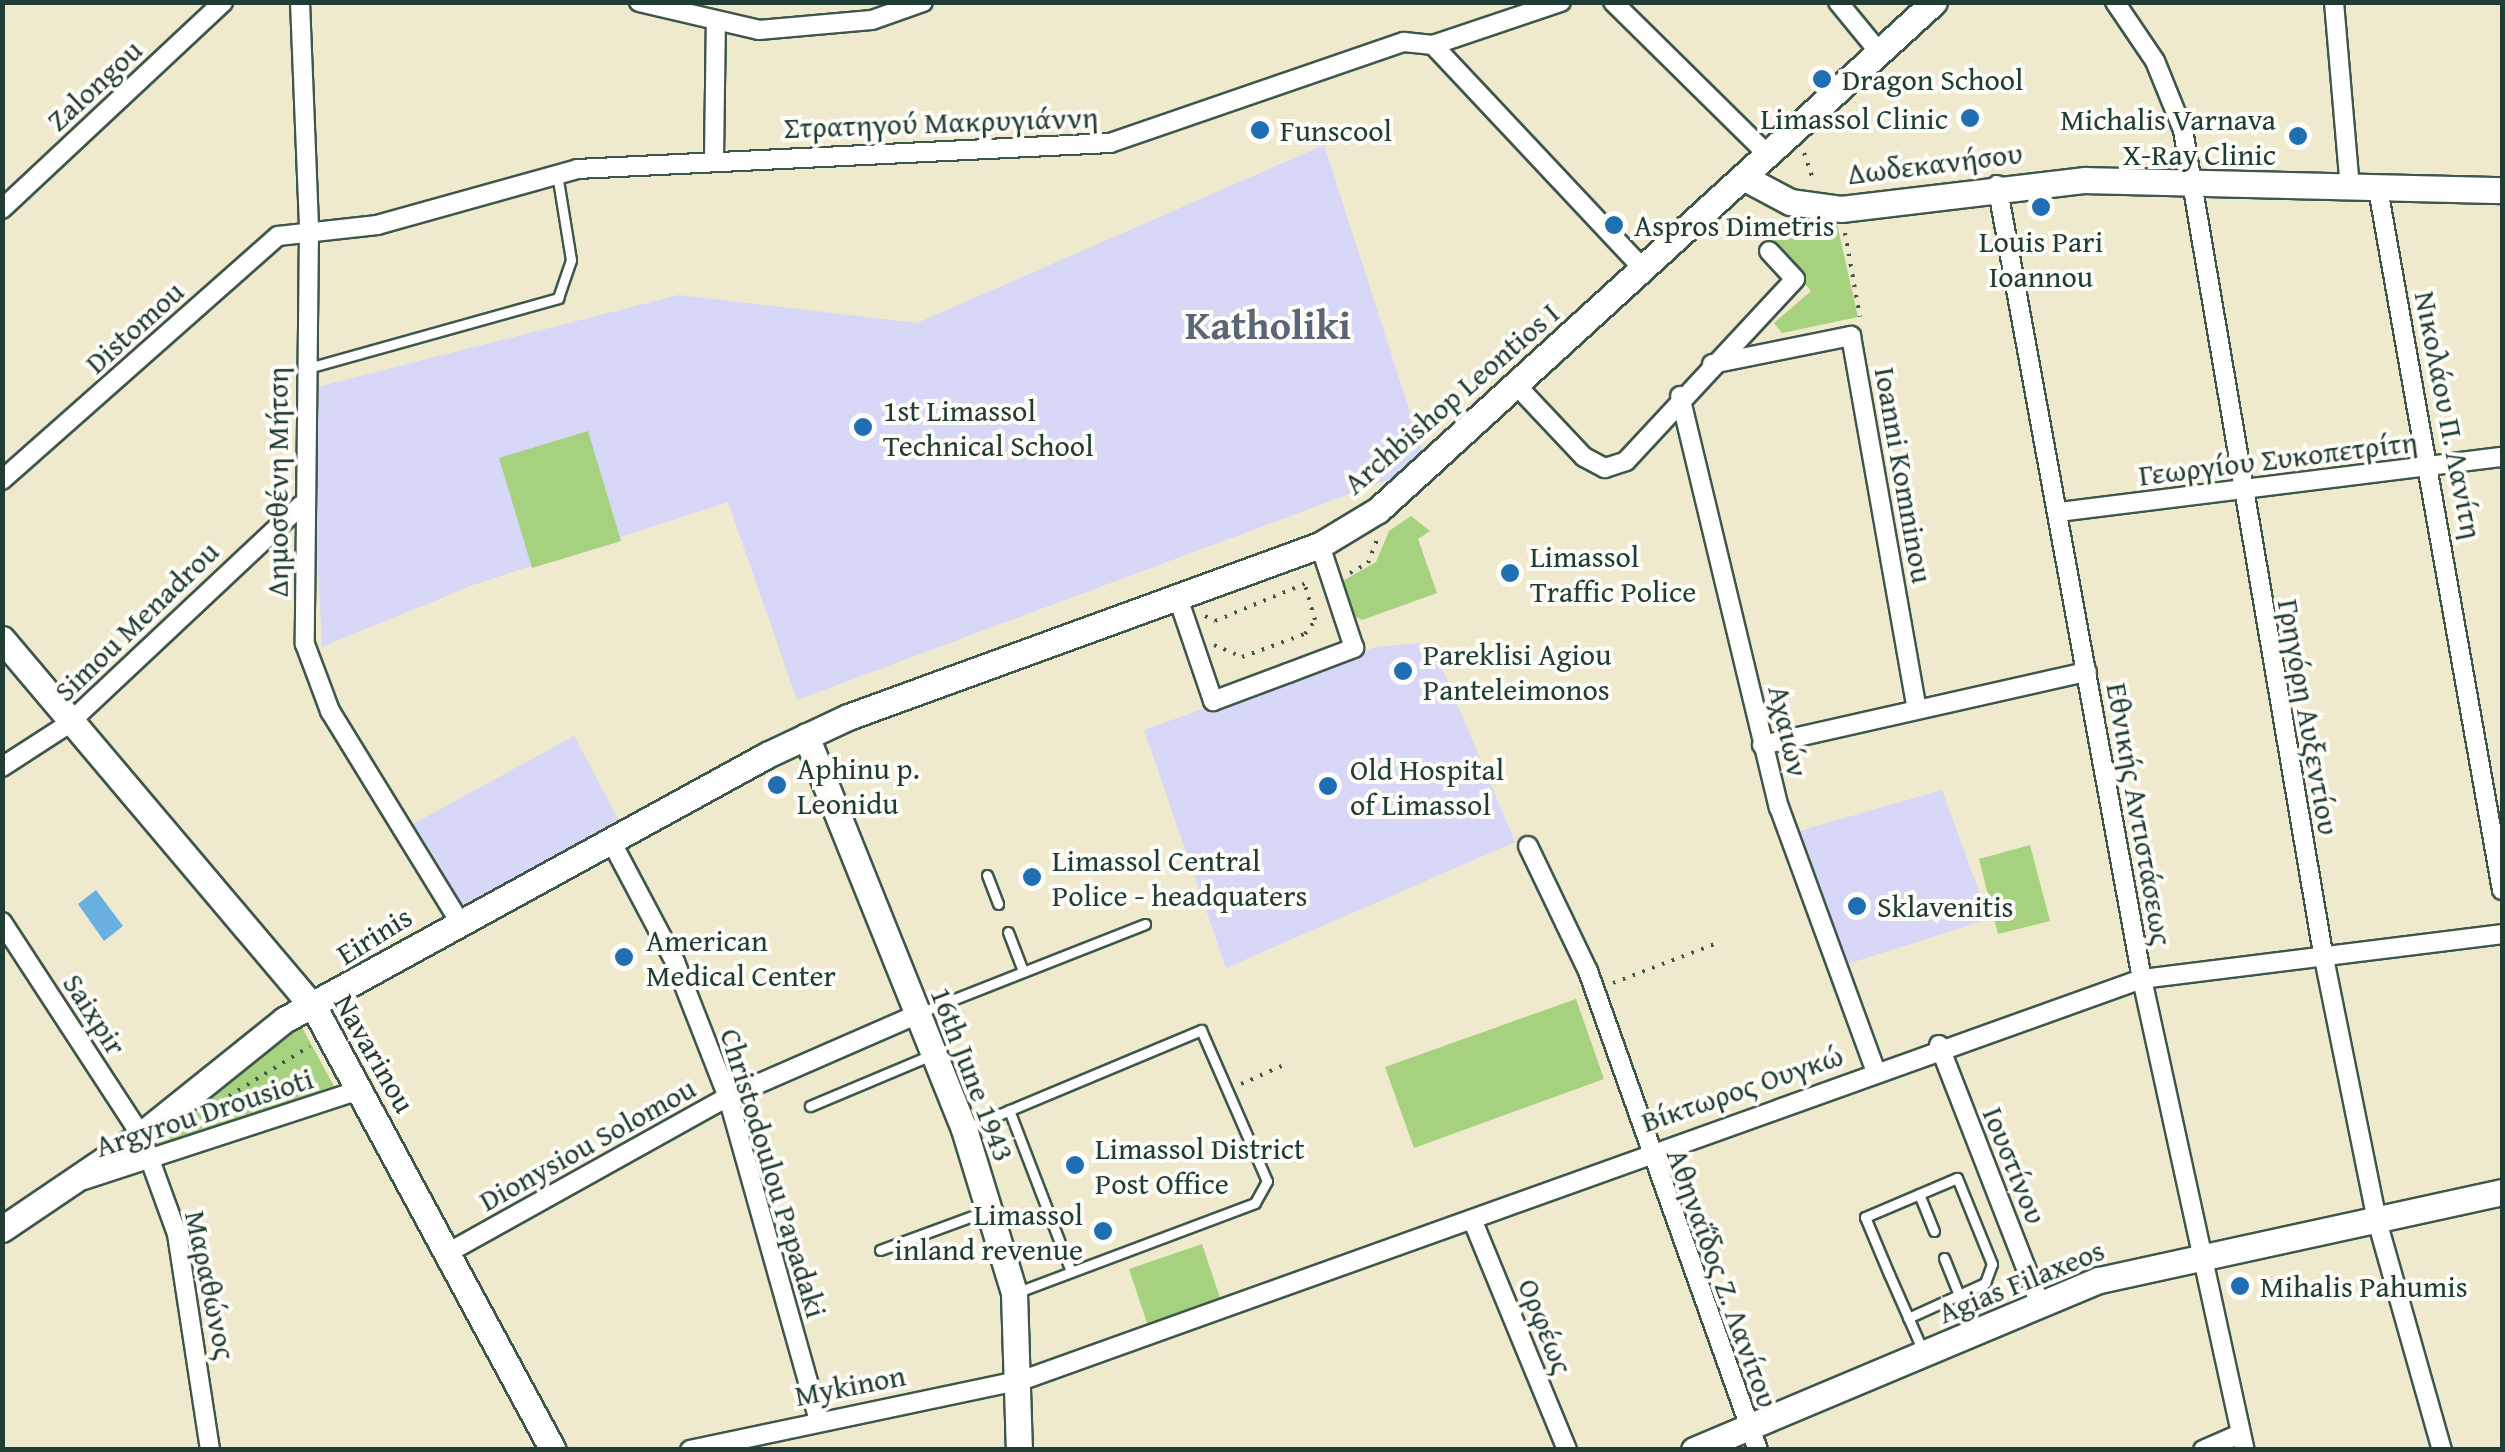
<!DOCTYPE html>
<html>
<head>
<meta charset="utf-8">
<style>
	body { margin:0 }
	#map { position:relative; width:2505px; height:1452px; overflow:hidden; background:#efe9ce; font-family:"Gentium Book Plus",serif }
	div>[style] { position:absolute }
	.built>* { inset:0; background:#d7d7f8 }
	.green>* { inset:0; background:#a6d27f }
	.water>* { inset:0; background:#69afe0 }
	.path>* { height:4px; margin-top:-2px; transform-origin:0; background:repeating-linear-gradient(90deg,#3e574b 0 2.5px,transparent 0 10.5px) }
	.roads { filter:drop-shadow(2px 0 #3e574b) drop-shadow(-2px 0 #3e574b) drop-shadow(0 2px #3e574b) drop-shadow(0 -2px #3e574b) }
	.lane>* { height:9px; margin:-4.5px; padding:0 4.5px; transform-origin:4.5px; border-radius:4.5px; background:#fff }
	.street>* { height:18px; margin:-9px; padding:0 9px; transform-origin:9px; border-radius:9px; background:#fff }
	.secondary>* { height:25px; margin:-12.5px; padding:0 12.5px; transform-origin:12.5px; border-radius:12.5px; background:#fff }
	.dots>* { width:28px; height:28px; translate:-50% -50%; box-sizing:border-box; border:5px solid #fdfcf7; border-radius:50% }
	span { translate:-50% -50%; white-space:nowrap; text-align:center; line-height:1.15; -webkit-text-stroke:8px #fdfcf7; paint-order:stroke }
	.poi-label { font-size:30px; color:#1f3d34 }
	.left { translate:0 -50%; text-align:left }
	.right { translate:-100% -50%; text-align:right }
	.street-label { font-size:30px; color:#1f3d34 }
	.district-label { font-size:40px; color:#596675; font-weight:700 }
	.frame { position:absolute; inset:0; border:5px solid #1f3d34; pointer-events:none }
</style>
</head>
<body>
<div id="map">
	<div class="built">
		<div style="clip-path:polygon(1324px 145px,1427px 465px,797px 700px,728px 502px,473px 585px,322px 647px,309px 389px,679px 295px,917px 323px)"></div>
		<div style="clip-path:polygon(1420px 643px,1437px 656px,1515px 842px,1226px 968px,1144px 730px,1376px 647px)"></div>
		<div style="clip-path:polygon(574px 736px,621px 824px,460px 912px,413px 824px)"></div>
		<div style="clip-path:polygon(1942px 790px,1989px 919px,1841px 966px,1796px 832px)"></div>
	</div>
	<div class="green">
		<div style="clip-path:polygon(1837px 224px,1858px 317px,1782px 333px,1774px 323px,1811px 291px,1763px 234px)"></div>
		<div style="clip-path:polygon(588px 431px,621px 541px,532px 568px,499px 458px)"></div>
		<div style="clip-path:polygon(1411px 516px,1430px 531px,1418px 539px,1437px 593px,1362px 620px,1350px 614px,1341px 582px,1376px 562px,1389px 531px)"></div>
		<div style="clip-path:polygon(2030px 845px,2050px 921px,1998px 934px,1979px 859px)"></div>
		<div style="clip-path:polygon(1576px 999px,1604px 1079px,1414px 1148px,1385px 1067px)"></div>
		<div style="clip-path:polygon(298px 1020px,335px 1088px,154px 1149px,147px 1135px)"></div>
		<div style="clip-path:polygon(1202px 1244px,1222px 1304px,1149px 1329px,1129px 1269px)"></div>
	</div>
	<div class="water">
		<div style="clip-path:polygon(96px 890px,123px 926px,104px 941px,78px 904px)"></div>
	</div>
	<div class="path">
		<div style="left:1804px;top:153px;width:28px;rotate:71deg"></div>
		<div style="left:1732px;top:219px;width:31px;rotate:11deg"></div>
		<div style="left:1845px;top:233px;width:85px;rotate:79.9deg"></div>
		<div style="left:1350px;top:573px;width:21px;rotate:-29deg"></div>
		<div style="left:1368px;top:563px;width:25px;rotate:-69deg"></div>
		<div style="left:1205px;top:616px;width:11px;rotate:27deg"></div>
		<div style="left:1215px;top:621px;width:104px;rotate:-22.6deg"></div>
		<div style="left:1214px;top:645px;width:30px;rotate:23deg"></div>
		<div style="left:1242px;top:657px;width:67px;rotate:-20.1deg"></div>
		<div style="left:1305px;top:634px;width:17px;rotate:-54deg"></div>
		<div style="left:1315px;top:620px;width:40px;rotate:-106deg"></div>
		<div style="left:1613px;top:983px;width:115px;rotate:-21deg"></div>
		<div style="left:1241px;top:1084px;width:49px;rotate:-24deg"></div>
		<div style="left:229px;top:1096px;width:95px;rotate:-31.7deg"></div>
	</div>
	<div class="roads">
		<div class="lane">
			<div style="left:308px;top:368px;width:260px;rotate:-15.6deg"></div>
			<div style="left:558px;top:298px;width:40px;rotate:-71.1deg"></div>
			<div style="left:571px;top:260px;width:87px;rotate:-99.2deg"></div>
			<div style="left:987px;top:875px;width:31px;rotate:69deg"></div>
			<div style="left:1008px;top:932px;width:39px;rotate:69deg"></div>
			<div style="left:919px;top:1013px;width:243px;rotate:-21.5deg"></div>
			<div style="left:810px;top:1106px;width:129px;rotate:-22.8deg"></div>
			<div style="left:1009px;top:1110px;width:170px;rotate:69deg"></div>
			<div style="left:967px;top:1128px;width:254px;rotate:-22.7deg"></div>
			<div style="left:1201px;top:1030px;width:165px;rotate:66.4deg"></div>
			<div style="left:1267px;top:1181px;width:25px;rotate:119deg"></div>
			<div style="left:1255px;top:1203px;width:256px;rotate:159.4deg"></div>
			<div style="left:1919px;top:1194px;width:40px;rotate:68deg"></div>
			<div style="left:880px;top:1250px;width:113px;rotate:-20.2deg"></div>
			<div style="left:1944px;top:1258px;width:40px;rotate:68deg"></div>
			<div style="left:1908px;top:1318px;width:85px;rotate:-24.4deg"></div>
			<div style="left:1985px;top:1283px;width:20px;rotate:-70deg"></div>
			<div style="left:1992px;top:1264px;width:93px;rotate:-112.1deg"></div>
			<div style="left:1957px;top:1178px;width:100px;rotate:157deg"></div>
			<div style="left:1865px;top:1217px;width:62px;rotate:67.2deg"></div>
			<div style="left:1889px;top:1274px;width:84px;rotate:66.2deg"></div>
		</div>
		<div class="street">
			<div style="left:300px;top:2px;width:228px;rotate:87.7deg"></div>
			<div style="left:309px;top:230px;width:414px;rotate:90.6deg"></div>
			<div style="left:305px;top:644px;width:72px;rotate:69.5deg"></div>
			<div style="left:330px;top:711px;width:246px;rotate:58.4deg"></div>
			<div style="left:639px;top:2px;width:123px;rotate:13.1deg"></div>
			<div style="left:759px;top:30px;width:113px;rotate:-5.1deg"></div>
			<div style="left:872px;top:20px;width:54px;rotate:-19.4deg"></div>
			<div style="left:1613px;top:2px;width:219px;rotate:44.6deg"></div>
			<div style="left:1838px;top:2px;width:65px;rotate:50.6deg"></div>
			<div style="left:2115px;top:2px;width:71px;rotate:55.9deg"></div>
			<div style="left:2155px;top:61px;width:74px;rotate:67.9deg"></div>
			<div style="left:2183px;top:130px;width:835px;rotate:80.35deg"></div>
			<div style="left:2323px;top:953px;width:269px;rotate:78.6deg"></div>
			<div style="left:2376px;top:1217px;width:242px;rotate:74.2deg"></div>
			<div style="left:2334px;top:2px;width:187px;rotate:85.1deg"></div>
			<div style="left:1433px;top:45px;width:308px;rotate:46.8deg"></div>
			<div style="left:714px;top:158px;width:135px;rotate:-89.2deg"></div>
			<div style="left:1997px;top:185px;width:807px;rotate:79.65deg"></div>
			<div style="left:2142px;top:979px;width:482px;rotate:77.7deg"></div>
			<div style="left:2378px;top:189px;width:712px;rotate:79.97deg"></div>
			<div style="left:2px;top:209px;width:303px;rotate:-43.1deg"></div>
			<div style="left:1712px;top:364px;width:142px;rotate:-11.4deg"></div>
			<div style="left:1851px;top:336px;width:373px;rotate:80deg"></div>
			<div style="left:1518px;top:387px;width:96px;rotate:46.7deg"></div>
			<div style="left:1584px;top:457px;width:24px;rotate:28deg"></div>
			<div style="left:1605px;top:468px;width:22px;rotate:-18deg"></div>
			<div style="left:1626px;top:461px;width:248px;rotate:-47.1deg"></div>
			<div style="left:1795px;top:279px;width:38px;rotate:-133deg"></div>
			<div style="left:1680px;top:396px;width:423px;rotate:76.5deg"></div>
			<div style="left:1779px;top:807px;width:280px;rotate:69.9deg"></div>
			<div style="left:2px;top:480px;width:368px;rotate:-41.5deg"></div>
			<div style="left:278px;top:236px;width:100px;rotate:-6.3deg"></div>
			<div style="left:377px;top:225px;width:208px;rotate:-15.6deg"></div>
			<div style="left:577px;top:169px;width:534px;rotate:-2.79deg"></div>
			<div style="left:1110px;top:143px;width:311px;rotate:-19deg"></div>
			<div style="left:1404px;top:42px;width:29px;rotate:6deg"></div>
			<div style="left:1433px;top:45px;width:135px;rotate:-18.6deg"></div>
			<div style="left:2059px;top:512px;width:446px;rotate:-7.1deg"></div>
			<div style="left:1178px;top:598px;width:109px;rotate:71.2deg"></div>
			<div style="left:1213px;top:701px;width:80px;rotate:-20.5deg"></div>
			<div style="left:1288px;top:673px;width:71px;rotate:-20.7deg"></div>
			<div style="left:1354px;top:648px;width:108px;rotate:-108.3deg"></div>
			<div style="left:1762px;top:745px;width:333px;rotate:-12.7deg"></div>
			<div style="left:2px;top:767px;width:77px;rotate:-32.9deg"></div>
			<div style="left:67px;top:725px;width:321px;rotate:-43.2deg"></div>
			<div style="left:611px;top:841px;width:137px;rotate:62.1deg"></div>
			<div style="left:675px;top:962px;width:145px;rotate:68.6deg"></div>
			<div style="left:728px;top:1097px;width:333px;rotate:74.3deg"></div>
			<div style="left:1528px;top:846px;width:139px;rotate:64.4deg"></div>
			<div style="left:1588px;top:971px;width:508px;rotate:70.46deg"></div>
			<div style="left:2px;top:922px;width:254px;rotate:56.9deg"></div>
			<div style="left:141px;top:1135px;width:105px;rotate:70deg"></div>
			<div style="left:177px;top:1234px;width:219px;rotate:81.3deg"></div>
			<div style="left:1939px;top:1045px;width:280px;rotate:68.7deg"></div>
			<div style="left:84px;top:1180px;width:289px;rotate:-18.1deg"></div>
			<div style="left:1474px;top:1224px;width:244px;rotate:67.6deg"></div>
			<div style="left:451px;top:1251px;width:317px;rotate:-29.1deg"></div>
			<div style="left:728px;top:1097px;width:205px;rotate:-23.6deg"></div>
			<div style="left:690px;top:1450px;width:340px;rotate:-11.9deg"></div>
			<div style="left:1023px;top:1380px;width:1189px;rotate:-19.72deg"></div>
			<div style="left:2142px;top:979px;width:363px;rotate:-7.1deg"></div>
			<div style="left:2203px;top:1450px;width:40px;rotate:-23.4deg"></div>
		</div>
		<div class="secondary">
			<div style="left:1743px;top:177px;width:53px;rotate:28deg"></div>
			<div style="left:1790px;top:202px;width:51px;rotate:7.8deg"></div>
			<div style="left:1841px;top:209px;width:246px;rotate:-6.8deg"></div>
			<div style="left:2085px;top:180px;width:417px;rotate:1.4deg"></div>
			<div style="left:2px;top:639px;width:485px;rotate:49.8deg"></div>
			<div style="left:315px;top:1009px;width:501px;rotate:61.65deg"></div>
			<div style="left:806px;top:736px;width:424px;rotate:68.1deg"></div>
			<div style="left:964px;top:1129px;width:171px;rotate:73deg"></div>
			<div style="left:1014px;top:1293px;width:157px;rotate:88.2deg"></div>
			<div style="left:2px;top:1229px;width:168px;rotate:-34.1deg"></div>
			<div style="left:141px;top:1135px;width:184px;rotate:-38.8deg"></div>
			<div style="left:284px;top:1020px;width:551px;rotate:-28.75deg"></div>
			<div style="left:767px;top:755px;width:89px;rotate:-25.1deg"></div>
			<div style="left:848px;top:717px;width:502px;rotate:-20.02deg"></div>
			<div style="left:1320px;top:545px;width:68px;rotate:-31.1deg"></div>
			<div style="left:1378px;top:510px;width:753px;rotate:-42.42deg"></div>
			<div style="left:1694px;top:1450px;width:439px;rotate:-22.8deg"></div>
			<div style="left:2099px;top:1280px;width:412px;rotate:-12.3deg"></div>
		</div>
	</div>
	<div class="dots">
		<div style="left:1822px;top:79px;background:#1f6fb2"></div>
		<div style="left:1970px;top:118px;background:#1f6fb2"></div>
		<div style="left:1260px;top:130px;background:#1f6fb2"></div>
		<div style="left:2298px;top:136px;background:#1f6fb2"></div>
		<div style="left:2041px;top:207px;background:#1f6fb2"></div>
		<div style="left:1614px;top:225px;background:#1f6fb2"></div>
		<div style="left:863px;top:427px;background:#1f6fb2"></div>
		<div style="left:1510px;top:573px;background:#1f6fb2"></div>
		<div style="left:1403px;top:671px;background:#1f6fb2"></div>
		<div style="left:777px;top:785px;background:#1f6fb2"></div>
		<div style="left:1328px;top:786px;background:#1f6fb2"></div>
		<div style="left:1032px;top:877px;background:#1f6fb2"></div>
		<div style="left:1857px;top:906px;background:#1f6fb2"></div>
		<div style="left:624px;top:957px;background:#1f6fb2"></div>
		<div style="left:1075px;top:1165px;background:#1f6fb2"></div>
		<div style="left:1103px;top:1231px;background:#1f6fb2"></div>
		<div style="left:2240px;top:1286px;background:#1f6fb2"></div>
	</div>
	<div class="poi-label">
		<span class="left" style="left:1842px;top:79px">Dragon School</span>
		<span class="right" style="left:1948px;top:118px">Limassol Clinic</span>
		<span class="right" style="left:2276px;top:136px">Michalis Varnava<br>X-Ray Clinic</span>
		<span class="left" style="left:1280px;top:130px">Funscool</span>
		<span class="left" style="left:1634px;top:225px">Aspros Dimetris</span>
		<span style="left:2041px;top:258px">Louis Pari<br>Ioannou</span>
		<span class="left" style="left:883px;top:427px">1st Limassol<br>Technical School</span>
		<span class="left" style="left:1530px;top:573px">Limassol<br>Traffic Police</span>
		<span class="left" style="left:1423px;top:671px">Pareklisi Agiou<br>Panteleimonos</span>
		<span class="left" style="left:797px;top:785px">Aphinu p.<br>Leonidu</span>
		<span class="left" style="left:1350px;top:786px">Old Hospital<br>of Limassol</span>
		<span class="left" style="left:1052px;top:877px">Limassol Central<br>Police - headquaters</span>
		<span class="left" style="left:1877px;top:906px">Sklavenitis</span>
		<span class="left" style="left:646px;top:957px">American<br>Medical Center</span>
		<span class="left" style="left:1095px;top:1165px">Limassol District<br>Post Office</span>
		<span class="right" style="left:1083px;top:1231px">Limassol<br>inland revenue</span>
		<span class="left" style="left:2260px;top:1286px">Mihalis Pahumis</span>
	</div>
	<div class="street-label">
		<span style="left:94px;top:85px;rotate:-43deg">Zalongou</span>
		<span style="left:941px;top:122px;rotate:-2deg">Στρατηγού Μακρυγιάννη</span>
		<span style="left:1935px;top:163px;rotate:-7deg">Δωδεκανήσου</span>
		<span style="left:134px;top:327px;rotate:-42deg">Distomou</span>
		<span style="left:1451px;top:398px;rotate:-41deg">Archbishop Leontios I</span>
		<span style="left:2449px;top:415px;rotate:79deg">Νικολάου Π. Λανίτη</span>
		<span style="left:2278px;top:458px;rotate:-7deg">Γεωργίου Συκοπετρίτη</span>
		<span style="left:1904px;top:475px;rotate:80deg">Ioanni Komninou</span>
		<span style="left:277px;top:482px;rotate:-90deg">Δημοσθένη Μήτση</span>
		<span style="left:136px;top:621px;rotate:-44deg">Simou Menadrou</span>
		<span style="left:2309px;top:717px;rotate:80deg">Γρηγόρη Αυξεντίου</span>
		<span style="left:1789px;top:731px;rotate:77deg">Αχαιών</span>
		<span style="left:2140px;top:814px;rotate:80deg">Εθνικής Αντιστάσεως</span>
		<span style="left:374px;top:935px;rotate:-32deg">Eirinis</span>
		<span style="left:95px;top:1014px;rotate:57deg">Saixpir</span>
		<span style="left:375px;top:1053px;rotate:60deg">Navarinou</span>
		<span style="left:973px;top:1074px;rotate:69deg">16th June 1943</span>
		<span style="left:1742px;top:1088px;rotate:-19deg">Βίκτωρος Ουγκώ</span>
		<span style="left:204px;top:1112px;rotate:-18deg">Argyrou Drousioti</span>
		<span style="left:587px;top:1144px;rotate:-29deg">Dionysiou Solomou</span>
		<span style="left:2015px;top:1165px;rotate:68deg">Ιουστίνου</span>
		<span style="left:774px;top:1173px;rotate:73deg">Christodoulou Papadaki</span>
		<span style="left:1723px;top:1278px;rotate:70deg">Αθηναΐδος Ζ. Λανίτου</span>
		<span style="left:2021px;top:1281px;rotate:-22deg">Agias Filaxeos</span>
		<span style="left:211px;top:1285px;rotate:78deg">Μαραθώνος</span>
		<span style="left:1546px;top:1326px;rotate:68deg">Ορφέως</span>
		<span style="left:850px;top:1385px;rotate:-11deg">Mykinon</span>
	</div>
	<div class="district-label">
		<span style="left:1268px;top:325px">Katholiki</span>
	</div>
	<div class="frame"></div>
</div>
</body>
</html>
